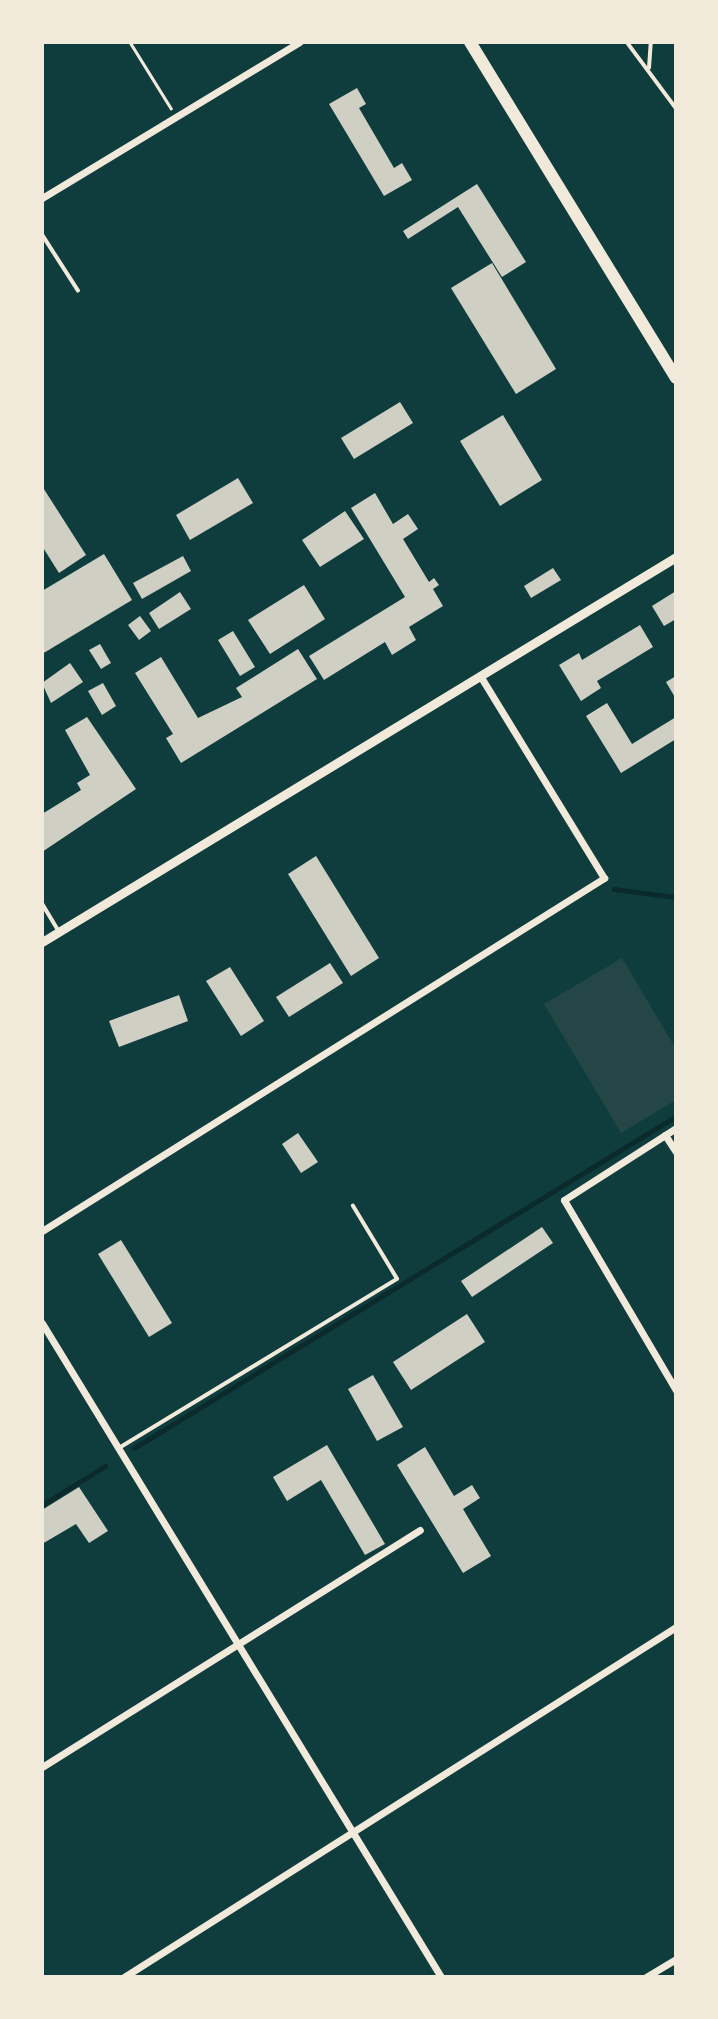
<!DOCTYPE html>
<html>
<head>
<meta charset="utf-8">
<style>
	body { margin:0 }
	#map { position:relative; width:718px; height:2019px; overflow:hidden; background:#0f3d3e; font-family:"Golos Text",sans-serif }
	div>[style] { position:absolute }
	.green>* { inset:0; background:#244646 }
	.stream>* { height:5px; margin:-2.5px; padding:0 2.5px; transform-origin:2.5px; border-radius:2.5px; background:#0a2a2b }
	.building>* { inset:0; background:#cfcfc3 }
	.path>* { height:2.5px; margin:-1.25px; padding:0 1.25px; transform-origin:1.25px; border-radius:1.25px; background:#f1e9da }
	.service>* { height:3.5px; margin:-1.75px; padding:0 1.75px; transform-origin:1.75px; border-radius:1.75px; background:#f1e9da }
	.minor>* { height:7px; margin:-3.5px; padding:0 3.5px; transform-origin:3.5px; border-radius:3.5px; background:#f1e9da }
	.tertiary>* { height:9px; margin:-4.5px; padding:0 4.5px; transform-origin:4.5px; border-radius:4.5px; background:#f1e9da }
	.trunk>* { height:12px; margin:-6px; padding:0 6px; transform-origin:6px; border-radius:6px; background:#f1e9da }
	span { translate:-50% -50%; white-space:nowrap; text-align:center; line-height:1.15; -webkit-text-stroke:7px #f1e9da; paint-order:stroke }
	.frame { position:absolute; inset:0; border:44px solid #f1e9da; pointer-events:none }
</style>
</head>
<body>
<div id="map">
	<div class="green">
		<div style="clip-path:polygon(622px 958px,676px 1049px,676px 1100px,621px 1133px,544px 1004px)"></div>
	</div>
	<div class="stream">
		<div style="left:614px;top:889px;width:63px;rotate:7.4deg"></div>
		<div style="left:134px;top:1448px;width:636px;rotate:-31.49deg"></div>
		<div style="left:42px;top:1505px;width:74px;rotate:-31.8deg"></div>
	</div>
	<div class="building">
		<div style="clip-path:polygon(357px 88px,366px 104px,359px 108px,394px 168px,402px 163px,412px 180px,384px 196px,329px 104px)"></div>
		<div style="clip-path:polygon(477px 184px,526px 262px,502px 277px,458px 207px,408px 239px,403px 231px)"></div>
		<div style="clip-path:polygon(492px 263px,556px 369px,516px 394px,451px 288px)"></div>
		<div style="clip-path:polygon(400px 402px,413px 423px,354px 459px,341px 438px)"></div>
		<div style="clip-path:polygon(503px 415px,542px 480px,500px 506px,460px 441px)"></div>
		<div style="clip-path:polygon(238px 478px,253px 503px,190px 540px,176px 515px)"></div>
		<div style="clip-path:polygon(42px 486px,86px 555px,59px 573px,42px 546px)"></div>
		<div style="clip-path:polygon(375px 493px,393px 524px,408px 514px,418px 529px,403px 539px,429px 582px,434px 578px,439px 585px,433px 589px,443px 606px,409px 627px,416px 640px,392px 655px,385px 642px,324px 680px,309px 656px,405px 597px,351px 508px)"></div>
		<div style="clip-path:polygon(345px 511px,364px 539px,320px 567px,302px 540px)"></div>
		<div style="clip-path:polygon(104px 554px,132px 600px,42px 654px,42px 591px)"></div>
		<div style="clip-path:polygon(183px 556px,191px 571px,142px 599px,133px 583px)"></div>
		<div style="clip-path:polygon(553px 568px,561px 580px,531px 598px,524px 586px)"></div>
		<div style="clip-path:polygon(304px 585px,325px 619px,270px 654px,248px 620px)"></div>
		<div style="clip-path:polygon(676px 591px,676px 619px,664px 626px,652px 606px)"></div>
		<div style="clip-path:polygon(180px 592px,191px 609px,159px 629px,149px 613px)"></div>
		<div style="clip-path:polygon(140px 616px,151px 631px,139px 640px,128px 625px)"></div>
		<div style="clip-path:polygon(640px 625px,653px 647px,597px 681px,601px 688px,581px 701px,559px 665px,579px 653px,582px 660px)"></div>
		<div style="clip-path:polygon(233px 631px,255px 667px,240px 676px,218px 640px)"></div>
		<div style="clip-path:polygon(100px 644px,111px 663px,101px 669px,89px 650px)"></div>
		<div style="clip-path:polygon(298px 649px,317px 679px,181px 763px,166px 738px,173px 734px,135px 673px,161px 657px,198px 718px,242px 697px,236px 688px)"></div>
		<div style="clip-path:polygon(70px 663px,83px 682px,51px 703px,42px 683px)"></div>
		<div style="clip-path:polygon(676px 676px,676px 699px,666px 682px)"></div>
		<div style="clip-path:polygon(103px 683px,116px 706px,102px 715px,88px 691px)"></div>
		<div style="clip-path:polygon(607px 703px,632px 744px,676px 717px,676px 739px,621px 773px,586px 716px)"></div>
		<div style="clip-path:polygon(87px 717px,136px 789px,42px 852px,42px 814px,81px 790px,77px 783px,90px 775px,65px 730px)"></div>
		<div style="clip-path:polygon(316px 856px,379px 958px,351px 976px,288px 874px)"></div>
		<div style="clip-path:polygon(330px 963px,343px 983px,289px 1017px,276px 997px)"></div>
		<div style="clip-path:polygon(230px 967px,264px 1021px,241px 1036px,206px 981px)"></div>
		<div style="clip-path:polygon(179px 995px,188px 1021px,119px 1047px,109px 1021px)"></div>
		<div style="clip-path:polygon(298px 1133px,318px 1162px,301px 1173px,282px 1144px)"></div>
		<div style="clip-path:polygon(542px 1227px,553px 1243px,472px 1297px,461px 1281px)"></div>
		<div style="clip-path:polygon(121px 1240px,172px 1323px,149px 1337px,98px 1254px)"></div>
		<div style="clip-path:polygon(467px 1314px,485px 1342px,411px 1390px,393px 1362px)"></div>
		<div style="clip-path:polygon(373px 1375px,403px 1427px,377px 1441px,348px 1389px)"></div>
		<div style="clip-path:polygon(327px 1445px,385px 1544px,365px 1555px,321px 1480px,287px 1501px,273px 1477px)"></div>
		<div style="clip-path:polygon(425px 1447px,454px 1496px,472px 1485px,480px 1498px,463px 1509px,491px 1556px,463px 1573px,397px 1465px)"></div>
		<div style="clip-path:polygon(79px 1487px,108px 1531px,89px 1543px,76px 1524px,42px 1544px,42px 1510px)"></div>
	</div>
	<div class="path">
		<div style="left:130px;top:42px;width:78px;rotate:58.2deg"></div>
	</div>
	<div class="service">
		<div style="left:627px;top:42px;width:82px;rotate:53.4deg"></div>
		<div style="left:649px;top:68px;width:26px;rotate:-86deg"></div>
		<div style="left:42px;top:234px;width:67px;rotate:57.3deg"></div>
		<div style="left:42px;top:903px;width:33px;rotate:59deg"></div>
		<div style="left:119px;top:1448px;width:325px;rotate:-31.3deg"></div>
		<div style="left:397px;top:1279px;width:85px;rotate:-121.1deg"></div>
	</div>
	<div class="minor">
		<div style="left:42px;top:198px;width:301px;rotate:-31.2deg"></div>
		<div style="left:676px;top:1128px;width:133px;rotate:147.3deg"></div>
		<div style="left:564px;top:1200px;width:221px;rotate:59.5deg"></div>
		<div style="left:665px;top:1135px;width:20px;rotate:57deg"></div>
		<div style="left:42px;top:1231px;width:664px;rotate:-32.13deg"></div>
		<div style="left:604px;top:878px;width:237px;rotate:-121.5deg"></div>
		<div style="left:42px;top:1323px;width:766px;rotate:58.61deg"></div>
		<div style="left:42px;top:1767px;width:446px;rotate:-32.1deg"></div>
		<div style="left:124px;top:1977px;width:654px;rotate:-32.38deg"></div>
		<div style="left:646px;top:1977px;width:35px;rotate:-31deg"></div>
	</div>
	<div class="tertiary">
		<div style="left:42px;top:942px;width:742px;rotate:-31.27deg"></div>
	</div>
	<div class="trunk">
		<div style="left:470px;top:42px;width:394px;rotate:58.5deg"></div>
	</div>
	<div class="frame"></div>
</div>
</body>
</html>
